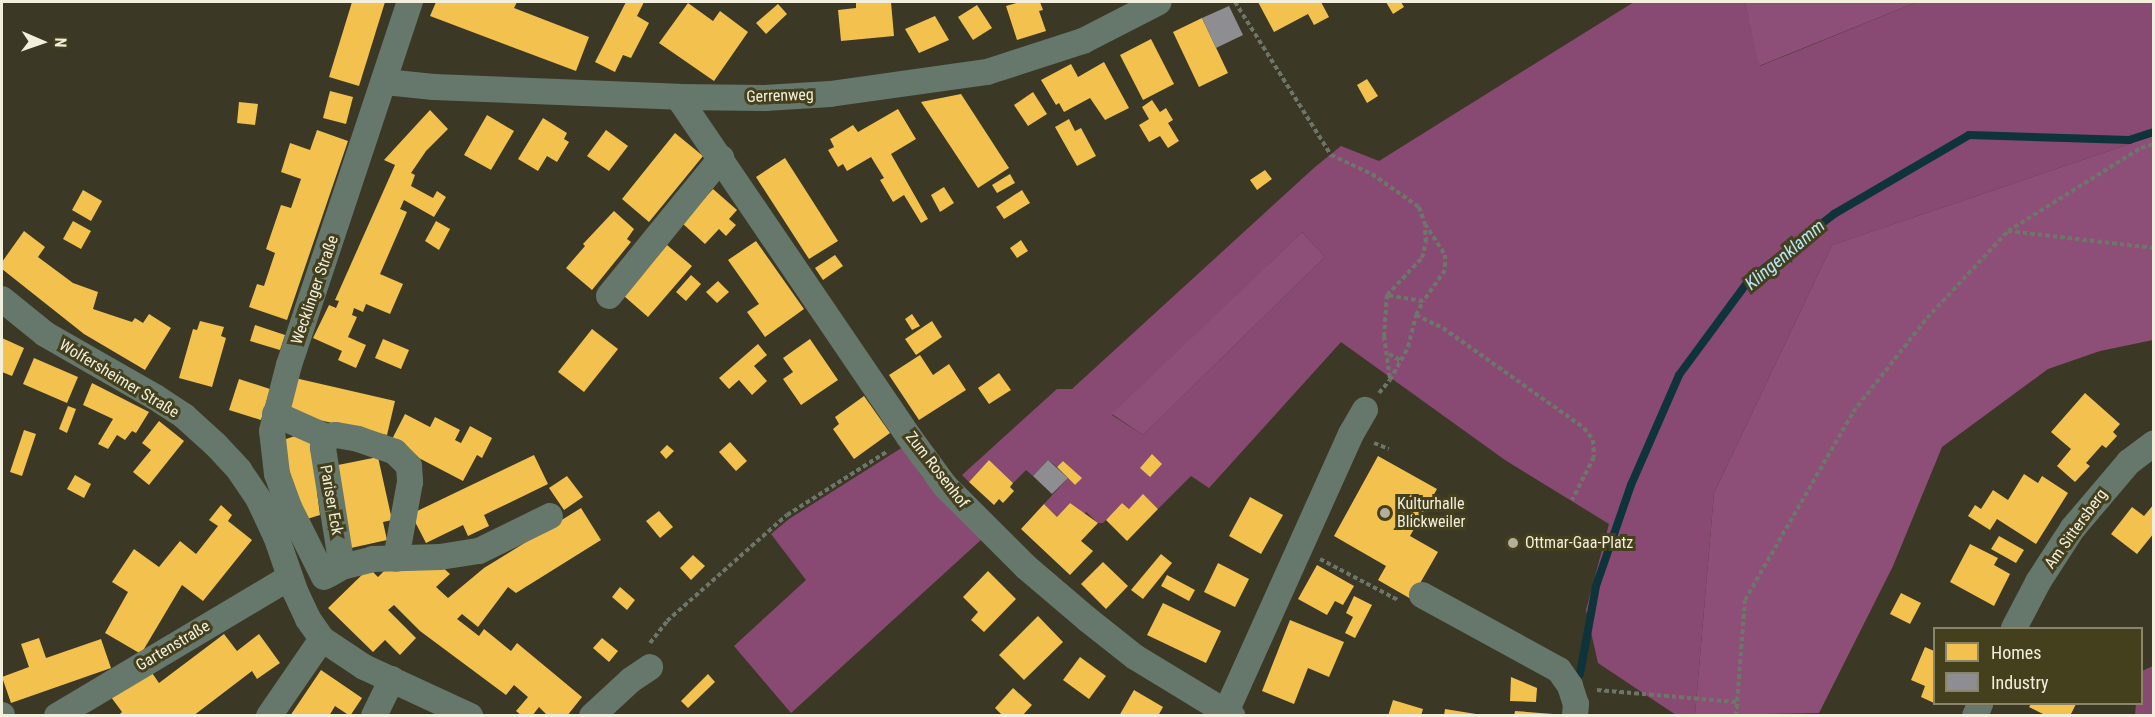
<!DOCTYPE html>
<html>
<head>
<meta charset="utf-8">
<style>
	body { margin:0 }
	#map { position:relative; width:2155px; height:717px; overflow:hidden; background:#3b3926; font-family:"Roboto Condensed",sans-serif }
	div>[style] { position:absolute }
	.green>* { inset:0; background:#884a73 }
	.forest>* { inset:0; background:#8d4f77 }
	.homes>* { inset:0; background:#f2c14e }
	.industry>* { inset:0; background:#8d8d92 }
	.stream>* { height:8px; margin:-4px; padding:0 4px; transform-origin:4px; border-radius:4px; background:#0f333b }
	.path>* { height:4px; margin-top:-2px; transform-origin:0; background:repeating-linear-gradient(90deg,#6e766a 0 4.5px,transparent 0 7.5px) }
	.minor>* { height:26px; margin:-13px; padding:0 13px; transform-origin:13px; border-radius:13px; background:#66776b }
	.dots>* { width:16px; height:16px; translate:-50% -50%; box-sizing:border-box; border:3px solid #443f1d; border-radius:50% }
	span { translate:-50% -50%; white-space:nowrap; text-align:center; line-height:1.15; -webkit-text-stroke:6px #443f1d; paint-order:stroke }
	.street-label { font-size:16px; color:#f2efdc }
	.poi-label { font-size:16px; color:#f2efdc }
	.left { translate:0 -50%; text-align:left }
	.water-label { font-size:18px; color:#b4e8f9; font-style:italic }
	.frame { position:absolute; inset:0; border:3px solid #f2efdc; pointer-events:none }
	.legend { position:absolute; left:1933px; top:627px; width:210px; height:78px; box-sizing:border-box; background:#443f1d; border:2px solid #8a8569; margin:0; padding:8px 10px; list-style:none; font-size:18px; color:#f2efdc }
	.legend li { display:flex; align-items:center; gap:12px; height:30px }
	.legend b { width:30px; border:2px solid #8a8569 }
	.north { position:absolute; left:12px; top:12px; width:60px; height:60px; -webkit-text-stroke:4px #443f1d; paint-order:stroke; rotate:92deg; font-size:16px; font-weight:700; line-height:24px; text-align:center; color:#f2efdc }
	.north::after { content:''; display:block; margin:auto; width:21px; height:27px; background:#f2efdc; clip-path:polygon(50% 0,100% 100%,50% 72%,0 100%) }
</style>
</head>
<body>
<div id="map">
	<div class="green">
		<div style="clip-path:polygon(evenodd,1634px 2px,1745px 2px,1760px 66px,1917px 2px,2153px 2px,2153px 136px,1832px 245px,1714px 493px,1695px 715px,1676px 715px,1598px 663px,1586px 610px,1609px 524px,1505px 460px,1341px 342px,1209px 488px,1191px 476px,1158px 509px,1143px 495px,1129px 509px,1122px 503px,1103px 523px,1098px 523px,1086px 512px,1083px 515px,1070px 503px,1057px 517px,1044px 504px,1068px 478px,1075px 485px,1081px 478px,1063px 461px,1057px 467px,1048px 460px,1033px 476px,1026px 470px,1013px 483px,989px 460px,969px 482px,962px 475px,1057px 389px,1072px 389px,1315px 167px,1341px 146px,1379px 161px,1634px 2px,1302px 232px,1325px 257px,1143px 435px,1112px 415px,1302px 232px)"></div>
		<div style="clip-path:polygon(903px 447px,922px 477px,982px 539px,791px 713px,734px 646px,806px 580px,771px 534px,789px 519px)"></div>
		<div style="clip-path:polygon(2153px 666px,2153px 715px,2135px 715px,2136px 704px,2142px 704px,2142px 671px)"></div>
	</div>
	<div class="forest">
		<div style="clip-path:polygon(1745px 2px,1917px 2px,1759px 66px)"></div>
		<div style="clip-path:polygon(2153px 136px,2153px 340px,2100px 351px,2048px 369px,1942px 447px,1893px 566px,1819px 713px,1695px 715px,1714px 493px,1832px 245px)"></div>
		<div style="clip-path:polygon(1302px 232px,1325px 257px,1143px 435px,1112px 414px)"></div>
	</div>
	<div class="homes">
		<div style="clip-path:polygon(352px 2px,385px 2px,359px 86px,329px 77px)"></div>
		<div style="clip-path:polygon(436px 2px,517px 2px,514px 8px,589px 37px,576px 71px,430px 16px)"></div>
		<div style="clip-path:polygon(626px 2px,644px 2px,637px 16px,649px 23px,631px 58px,623px 55px,615px 72px,595px 62px)"></div>
		<div style="clip-path:polygon(891px 2px,894px 36px,841px 41px,838px 10px,856px 8px,856px 3px)"></div>
		<div style="clip-path:polygon(1020px 2px,1040px 2px,1043px 10px,1039px 11px,1046px 31px,1017px 40px,1006px 6px)"></div>
		<div style="clip-path:polygon(1258px 2px,1321px 2px,1329px 17px,1314px 25px,1308px 14px,1274px 32px)"></div>
		<div style="clip-path:polygon(1386px 2px,1401px 2px,1404px 7px,1393px 14px)"></div>
		<div style="clip-path:polygon(688px 3px,713px 21px,720px 11px,748px 32px,714px 81px,659px 43px)"></div>
		<div style="clip-path:polygon(778px 4px,787px 14px,766px 34px,756px 23px)"></div>
		<div style="clip-path:polygon(977px 5px,992px 28px,973px 40px,958px 17px)"></div>
		<div style="clip-path:polygon(935px 16px,949px 40px,919px 53px,905px 29px)"></div>
		<div style="clip-path:polygon(1202px 18px,1228px 73px,1199px 87px,1173px 32px)"></div>
		<div style="clip-path:polygon(1151px 39px,1174px 84px,1143px 100px,1120px 55px)"></div>
		<div style="clip-path:polygon(1104px 62px,1129px 108px,1105px 120px,1090px 98px,1064px 112px,1059px 103px,1056px 105px,1041px 80px,1071px 64px,1078px 77px)"></div>
		<div style="clip-path:polygon(1367px 79px,1378px 96px,1367px 103px,1357px 85px)"></div>
		<div style="clip-path:polygon(330px 91px,353px 97px,346px 124px,323px 118px)"></div>
		<div style="clip-path:polygon(1033px 92px,1047px 114px,1028px 126px,1014px 105px)"></div>
		<div style="clip-path:polygon(961px 94px,1009px 168px,978px 188px,921px 102px)"></div>
		<div style="clip-path:polygon(1152px 100px,1160px 112px,1166px 108px,1173px 120px,1168px 123px,1179px 141px,1168px 148px,1160px 136px,1149px 142px,1139px 125px,1149px 119px,1142px 107px)"></div>
		<div style="clip-path:polygon(239px 102px,258px 104px,255px 125px,237px 123px)"></div>
		<div style="clip-path:polygon(898px 109px,916px 139px,891px 154px,928px 219px,921px 223px,904px 195px,893px 202px,880px 180px,884px 178px,871px 157px,847px 171px,843px 164px,838px 167px,828px 150px,834px 147px,830px 139px,853px 125px,858px 132px)"></div>
		<div style="clip-path:polygon(430px 110px,448px 129px,426px 151px,411px 173px,415px 175px,411px 186px,433px 198px,437px 191px,446px 197px,434px 217px,404px 200px,400px 209px,407px 212px,380px 274px,403px 284px,390px 314px,366px 304px,363px 312px,354px 308px,352px 315px,357px 317px,348px 337px,366px 345px,356px 368px,338px 360px,342px 351px,313px 338px,329px 305px,336px 308px,339px 301px,335px 300px,395px 165px,384px 160px)"></div>
		<div style="clip-path:polygon(487px 115px,514px 131px,491px 170px,464px 155px)"></div>
		<div style="clip-path:polygon(543px 118px,567px 133px,564px 139px,569px 142px,557px 162px,547px 156px,538px 171px,518px 159px)"></div>
		<div style="clip-path:polygon(1069px 119px,1075px 131px,1081px 128px,1096px 156px,1077px 166px,1055px 127px)"></div>
		<div style="clip-path:polygon(317px 130px,348px 141px,287px 320px,249px 307px,257px 284px,264px 286px,275px 253px,266px 249px,281px 205px,291px 208px,301px 179px,281px 172px,290px 143px,310px 150px)"></div>
		<div style="clip-path:polygon(606px 130px,628px 146px,609px 171px,587px 156px)"></div>
		<div style="clip-path:polygon(675px 133px,703px 156px,649px 222px,622px 199px)"></div>
		<div style="clip-path:polygon(785px 158px,838px 241px,809px 259px,756px 177px)"></div>
		<div style="clip-path:polygon(1265px 170px,1272px 179px,1257px 190px,1250px 180px)"></div>
		<div style="clip-path:polygon(1010px 174px,1015px 183px,997px 193px,992px 185px)"></div>
		<div style="clip-path:polygon(944px 187px,954px 203px,940px 212px,931px 195px)"></div>
		<div style="clip-path:polygon(713px 189px,737px 210px,729px 219px,736px 225px,726px 236px,719px 229px,705px 244px,682px 223px)"></div>
		<div style="clip-path:polygon(83px 190px,102px 201px,91px 221px,72px 210px)"></div>
		<div style="clip-path:polygon(1022px 190px,1030px 203px,1004px 219px,996px 207px)"></div>
		<div style="clip-path:polygon(614px 211px,634px 229px,627px 239px,631px 242px,592px 290px,566px 268px,585px 246px,583px 244px)"></div>
		<div style="clip-path:polygon(73px 221px,91px 231px,81px 249px,63px 239px)"></div>
		<div style="clip-path:polygon(436px 221px,450px 229px,439px 250px,425px 241px)"></div>
		<div style="clip-path:polygon(24px 231px,45px 247px,38px 257px,73px 283px,98px 292px,93px 309px,132px 322px,135px 318px,143px 323px,149px 314px,171px 328px,145px 370px,84px 334px,2px 269px,2px 262px)"></div>
		<div style="clip-path:polygon(1021px 240px,1028px 251px,1017px 258px,1010px 248px)"></div>
		<div style="clip-path:polygon(756px 241px,804px 309px,765px 337px,747px 312px,759px 304px,728px 260px)"></div>
		<div style="clip-path:polygon(667px 245px,692px 266px,648px 317px,624px 296px)"></div>
		<div style="clip-path:polygon(835px 255px,843px 266px,823px 280px,815px 268px)"></div>
		<div style="clip-path:polygon(691px 275px,701px 284px,686px 301px,676px 292px)"></div>
		<div style="clip-path:polygon(718px 281px,729px 292px,717px 303px,706px 292px)"></div>
		<div style="clip-path:polygon(912px 314px,920px 326px,912px 330px,905px 319px)"></div>
		<div style="clip-path:polygon(200px 321px,224px 327px,221px 336px,226px 338px,212px 387px,179px 378px,193px 329px,197px 330px)"></div>
		<div style="clip-path:polygon(932px 321px,942px 337px,916px 355px,905px 339px)"></div>
		<div style="clip-path:polygon(255px 325px,285px 335px,280px 350px,250px 341px)"></div>
		<div style="clip-path:polygon(592px 329px,618px 349px,584px 392px,558px 372px)"></div>
		<div style="clip-path:polygon(2px 338px,24px 348px,12px 376px,2px 372px)"></div>
		<div style="clip-path:polygon(383px 339px,409px 350px,401px 369px,375px 358px)"></div>
		<div style="clip-path:polygon(810px 339px,838px 380px,801px 405px,783px 379px,793px 372px,783px 358px)"></div>
		<div style="clip-path:polygon(758px 344px,767px 355px,754px 366px,767px 381px,752px 395px,739px 380px,729px 389px,719px 378px)"></div>
		<div style="clip-path:polygon(920px 355px,933px 375px,949px 364px,966px 390px,919px 420px,889px 375px)"></div>
		<div style="clip-path:polygon(34px 358px,78px 377px,67px 403px,23px 384px)"></div>
		<div style="clip-path:polygon(999px 373px,1011px 390px,989px 404px,978px 388px)"></div>
		<div style="clip-path:polygon(295px 378px,395px 401px,387px 435px,287px 413px)"></div>
		<div style="clip-path:polygon(239px 379px,270px 389px,261px 420px,229px 410px)"></div>
		<div style="clip-path:polygon(92px 383px,149px 412px,136px 433px,132px 431px,125px 440px,117px 435px,108px 449px,98px 444px,113px 419px,83px 405px)"></div>
		<div style="clip-path:polygon(2085px 393px,2120px 424px,2113px 432px,2117px 436px,2106px 448px,2102px 445px,2086px 463px,2090px 466px,2075px 482px,2057px 466px,2071px 449px,2051px 432px)"></div>
		<div style="clip-path:polygon(864px 396px,890px 433px,854px 459px,833px 429px,839px 424px,835px 417px)"></div>
		<div style="clip-path:polygon(68px 406px,76px 409px,67px 433px,59px 429px)"></div>
		<div style="clip-path:polygon(405px 414px,430px 427px,435px 417px,460px 430px,455px 440px,461px 443px,470px 426px,492px 438px,482px 458px,477px 455px,463px 481px,390px 443px)"></div>
		<div style="clip-path:polygon(159px 421px,184px 441px,149px 485px,133px 472px,151px 450px,142px 443px)"></div>
		<div style="clip-path:polygon(24px 430px,36px 434px,22px 476px,10px 472px)"></div>
		<div style="clip-path:polygon(307px 432px,325px 490px,317px 492px,320px 515px,307px 519px,298px 498px,280px 441px)"></div>
		<div style="clip-path:polygon(730px 442px,747px 461px,736px 471px,719px 452px)"></div>
		<div style="clip-path:polygon(667px 445px,674px 451px,666px 459px,660px 452px)"></div>
		<div style="clip-path:polygon(1152px 454px,1162px 464px,1150px 477px,1140px 468px)"></div>
		<div style="clip-path:polygon(534px 455px,548px 484px,484px 515px,489px 526px,468px 536px,463px 525px,426px 543px,411px 514px)"></div>
		<div style="clip-path:polygon(1378px 456px,1437px 489px,1410px 536px,1438px 552px,1411px 599px,1378px 580px,1386px 566px,1334px 536px)"></div>
		<div style="clip-path:polygon(378px 457px,392px 520px,383px 522px,387px 540px,351px 548px,333px 466px)"></div>
		<div style="clip-path:polygon(989px 460px,1013px 483px,1010px 487px,1014px 491px,1003px 503px,999px 499px,994px 505px,969px 482px)"></div>
		<div style="clip-path:polygon(1063px 461px,1082px 478px,1075px 485px,1057px 467px)"></div>
		<div style="clip-path:polygon(2024px 474px,2038px 483px,2042px 476px,2068px 493px,2036px 544px,1997px 519px,1990px 530px,1968px 516px,1975px 505px,1981px 509px,1993px 490px,2008px 500px)"></div>
		<div style="clip-path:polygon(75px 475px,91px 484px,84px 498px,67px 489px)"></div>
		<div style="clip-path:polygon(567px 476px,583px 497px,564px 510px,549px 488px)"></div>
		<div style="clip-path:polygon(1143px 494px,1158px 509px,1127px 541px,1106px 520px,1122px 503px,1129px 509px)"></div>
		<div style="clip-path:polygon(1250px 497px,1283px 515px,1261px 554px,1229px 536px)"></div>
		<div style="clip-path:polygon(1070px 503px,1098px 523px,1081px 541px,1093px 551px,1070px 575px,1021px 529px,1044px 504px,1057px 517px)"></div>
		<div style="clip-path:polygon(2154px 504px,2154px 533px,2137px 554px,2111px 534px,2132px 507px,2144px 516px)"></div>
		<div style="clip-path:polygon(221px 505px,232px 515px,228px 521px,252px 540px,203px 601px,182px 585px,141px 654px,105px 633px,128px 592px,112px 582px,134px 549px,159px 567px,180px 541px,196px 554px,218px 526px,209px 520px)"></div>
		<div style="clip-path:polygon(581px 508px,601px 540px,516px 593px,508px 587px,478px 627px,462px 614px,457px 619px,479px 636px,484px 629px,511px 651px,517px 643px,582px 697px,567px 716px,548px 716px,539px 707px,532px 716px,522px 716px,516px 711px,528px 697px,514px 685px,506px 695px,420px 631px,394px 605px,388px 610px,416px 638px,400px 655px,385px 640px,373px 652px,328px 608px,369px 568px,378px 577px,391px 564px,439px 564px,450px 574px,436px 587px,448px 598px,484px 568px)"></div>
		<div style="clip-path:polygon(659px 511px,673px 527px,660px 538px,646px 521px)"></div>
		<div style="clip-path:polygon(1999px 536px,2024px 550px,2016px 563px,1991px 549px)"></div>
		<div style="clip-path:polygon(1970px 544px,1998px 558px,1994px 565px,2010px 574px,1994px 606px,1950px 582px)"></div>
		<div style="clip-path:polygon(1161px 554px,1172px 563px,1143px 599px,1131px 590px)"></div>
		<div style="clip-path:polygon(693px 555px,705px 566px,691px 580px,680px 568px)"></div>
		<div style="clip-path:polygon(1103px 562px,1128px 586px,1106px 609px,1081px 584px)"></div>
		<div style="clip-path:polygon(1218px 563px,1249px 579px,1235px 607px,1204px 592px)"></div>
		<div style="clip-path:polygon(1317px 565px,1354px 586px,1343px 605px,1335px 601px,1327px 615px,1298px 599px)"></div>
		<div style="clip-path:polygon(988px 571px,1016px 599px,984px 632px,971px 620px,978px 612px,963px 597px)"></div>
		<div style="clip-path:polygon(1167px 575px,1195px 590px,1189px 601px,1161px 586px)"></div>
		<div style="clip-path:polygon(620px 587px,635px 600px,627px 610px,612px 597px)"></div>
		<div style="clip-path:polygon(1901px 593px,1921px 603px,1910px 624px,1890px 614px)"></div>
		<div style="clip-path:polygon(1354px 596px,1372px 605px,1355px 638px,1345px 633px,1353px 617px,1346px 613px)"></div>
		<div style="clip-path:polygon(1163px 603px,1221px 631px,1206px 663px,1147px 635px)"></div>
		<div style="clip-path:polygon(1038px 616px,1063px 642px,1024px 680px,999px 655px)"></div>
		<div style="clip-path:polygon(1290px 620px,1344px 642px,1329px 677px,1308px 668px,1294px 704px,1262px 691px)"></div>
		<div style="clip-path:polygon(224px 634px,237px 651px,259px 634px,280px 663px,257px 679px,252px 671px,193px 716px,118px 716px,122px 712px,111px 697px,150px 670px,159px 683px)"></div>
		<div style="clip-path:polygon(39px 638px,46px 658px,101px 639px,111px 668px,11px 703px,2px 677px,29px 667px,21px 644px)"></div>
		<div style="clip-path:polygon(602px 638px,618px 651px,609px 662px,593px 648px)"></div>
		<div style="clip-path:polygon(1925px 647px,1934px 651px,1934px 703px,1921px 697px,1925px 686px,1911px 680px)"></div>
		<div style="clip-path:polygon(1080px 657px,1106px 676px,1089px 699px,1063px 680px)"></div>
		<div style="clip-path:polygon(321px 670px,362px 698px,350px 716px,335px 706px,329px 716px,290px 716px)"></div>
		<div style="clip-path:polygon(708px 674px,715px 682px,688px 708px,681px 701px)"></div>
		<div style="clip-path:polygon(1511px 677px,1537px 688px,1536px 702px,1510px 701px)"></div>
		<div style="clip-path:polygon(1013px 688px,1032px 705px,1022px 716px,1003px 716px,995px 708px)"></div>
		<div style="clip-path:polygon(1134px 690px,1163px 707px,1158px 716px,1119px 716px)"></div>
		<div style="clip-path:polygon(1393px 700px,1423px 709px,1421px 716px,1388px 716px)"></div>
		<div style="clip-path:polygon(2031px 704px,2076px 704px,2070px 716px,2047px 716px,2029px 707px)"></div>
		<div style="clip-path:polygon(1445px 709px,1476px 714px,1476px 716px,1444px 716px)"></div>
		<div style="clip-path:polygon(1515px 711px,1553px 714px,1553px 716px,1514px 716px)"></div>
	</div>
	<div class="industry">
		<div style="clip-path:polygon(1229px 6px,1243px 35px,1216px 48px,1202px 18px)"></div>
		<div style="clip-path:polygon(1048px 460px,1068px 478px,1052px 494px,1033px 476px)"></div>
	</div>
	<div class="stream">
		<div style="left:1580px;top:674px;width:89px;rotate:-79.7deg"></div>
		<div style="left:1596px;top:586px;width:107px;rotate:-70.9deg"></div>
		<div style="left:1631px;top:485px;width:120px;rotate:-66.4deg"></div>
		<div style="left:1679px;top:375px;width:118px;rotate:-53.6deg"></div>
		<div style="left:1749px;top:280px;width:108px;rotate:-37.8deg"></div>
		<div style="left:1834px;top:214px;width:156px;rotate:-30.3deg"></div>
		<div style="left:1969px;top:135px;width:160px;rotate:1.8deg"></div>
		<div style="left:2129px;top:140px;width:26px;rotate:-18deg"></div>
	</div>
	<div class="path">
		<div style="left:1235px;top:2px;width:181px;rotate:57.9deg"></div>
		<div style="left:1331px;top:155px;width:45px;rotate:24.9deg"></div>
		<div style="left:1372px;top:174px;width:57px;rotate:35.1deg"></div>
		<div style="left:1419px;top:207px;width:18px;rotate:71deg"></div>
		<div style="left:1425px;top:224px;width:37px;rotate:57deg"></div>
		<div style="left:1445px;top:255px;width:15px;rotate:90deg"></div>
		<div style="left:1445px;top:270px;width:38px;rotate:125deg"></div>
		<div style="left:2008px;top:231px;width:147px;rotate:6.6deg"></div>
		<div style="left:1387px;top:295px;width:41px;rotate:94.2deg"></div>
		<div style="left:1384px;top:336px;width:43px;rotate:82.1deg"></div>
		<div style="left:1416px;top:315px;width:30px;rotate:26deg"></div>
		<div style="left:1443px;top:328px;width:173px;rotate:35.3deg"></div>
		<div style="left:1584px;top:428px;width:15px;rotate:53deg"></div>
		<div style="left:1593px;top:440px;width:17px;rotate:87deg"></div>
		<div style="left:1594px;top:457px;width:48px;rotate:117.1deg"></div>
		<div style="left:1389px;top:354px;width:14px;rotate:30deg"></div>
		<div style="left:1379px;top:393px;width:17px;rotate:-50deg"></div>
		<div style="left:1390px;top:380px;width:38px;rotate:-61deg"></div>
		<div style="left:1408px;top:347px;width:33px;rotate:-76deg"></div>
		<div style="left:1416px;top:315px;width:16px;rotate:-63deg"></div>
		<div style="left:1423px;top:301px;width:36px;rotate:-171deg"></div>
		<div style="left:1387px;top:295px;width:51px;rotate:-46.6deg"></div>
		<div style="left:1422px;top:258px;width:16px;rotate:-76deg"></div>
		<div style="left:1426px;top:242px;width:16px;rotate:-94deg"></div>
		<div style="left:1374px;top:443px;width:16px;rotate:22deg"></div>
		<div style="left:1320px;top:559px;width:88px;rotate:27.7deg"></div>
		<div style="left:650px;top:643px;width:28px;rotate:-52deg"></div>
		<div style="left:667px;top:621px;width:160px;rotate:-41.5deg"></div>
		<div style="left:787px;top:515px;width:120px;rotate:-32.4deg"></div>
		<div style="left:1597px;top:690px;width:140px;rotate:4.9deg"></div>
		<div style="left:1736px;top:716px;width:116px;rotate:-85.6deg"></div>
		<div style="left:1745px;top:600px;width:217px;rotate:-60.1deg"></div>
		<div style="left:1853px;top:412px;width:120px;rotate:-51.8deg"></div>
		<div style="left:1927px;top:318px;width:119px;rotate:-47deg"></div>
		<div style="left:2008px;top:231px;width:157px;rotate:-32deg"></div>
		<div style="left:2141px;top:148px;width:14px;rotate:-17deg"></div>
	</div>
	<div class="minor">
		<div style="left:385px;top:82px;width:49px;rotate:5.8deg"></div>
		<div style="left:434px;top:87px;width:244px;rotate:2.3deg"></div>
		<div style="left:678px;top:97px;width:87px;rotate:0.7deg"></div>
		<div style="left:765px;top:98px;width:65px;rotate:-3.5deg"></div>
		<div style="left:830px;top:94px;width:159px;rotate:-8deg"></div>
		<div style="left:987px;top:72px;width:101px;rotate:-17.9deg"></div>
		<div style="left:1083px;top:41px;width:85px;rotate:-27.2deg"></div>
		<div style="left:678px;top:97px;width:411px;rotate:55.8deg"></div>
		<div style="left:909px;top:437px;width:61px;rotate:53.7deg"></div>
		<div style="left:945px;top:486px;width:115px;rotate:45deg"></div>
		<div style="left:1026px;top:567px;width:80px;rotate:40.4deg"></div>
		<div style="left:1087px;top:619px;width:61px;rotate:38.4deg"></div>
		<div style="left:1135px;top:657px;width:114px;rotate:31.3deg"></div>
		<div style="left:609px;top:296px;width:178px;rotate:-50.9deg"></div>
		<div style="left:2px;top:299px;width:55px;rotate:39.1deg"></div>
		<div style="left:45px;top:334px;width:127px;rotate:29.8deg"></div>
		<div style="left:155px;top:397px;width:35px;rotate:33deg"></div>
		<div style="left:184px;top:416px;width:43px;rotate:42.2deg"></div>
		<div style="left:216px;top:445px;width:34px;rotate:47deg"></div>
		<div style="left:239px;top:470px;width:36px;rotate:56deg"></div>
		<div style="left:259px;top:500px;width:40px;rotate:65deg"></div>
		<div style="left:276px;top:536px;width:58px;rotate:70.9deg"></div>
		<div style="left:295px;top:591px;width:31px;rotate:65deg"></div>
		<div style="left:308px;top:619px;width:24px;rotate:55deg"></div>
		<div style="left:322px;top:639px;width:50px;rotate:33.7deg"></div>
		<div style="left:364px;top:667px;width:117px;rotate:24.8deg"></div>
		<div style="left:275px;top:414px;width:57px;rotate:23.9deg"></div>
		<div style="left:342px;top:567px;width:121px;rotate:-99.1deg"></div>
		<div style="left:323px;top:448px;width:12px;rotate:-70deg"></div>
		<div style="left:327px;top:437px;width:9px;rotate:-13deg"></div>
		<div style="left:336px;top:435px;width:22px;rotate:10deg"></div>
		<div style="left:358px;top:439px;width:39px;rotate:19deg"></div>
		<div style="left:395px;top:452px;width:20px;rotate:45deg"></div>
		<div style="left:409px;top:466px;width:16px;rotate:86deg"></div>
		<div style="left:410px;top:482px;width:78px;rotate:100.3deg"></div>
		<div style="left:328px;top:575px;width:16px;rotate:-30deg"></div>
		<div style="left:342px;top:567px;width:32px;rotate:-14deg"></div>
		<div style="left:373px;top:559px;width:67px;rotate:-1.7deg"></div>
		<div style="left:440px;top:557px;width:39px;rotate:-9deg"></div>
		<div style="left:479px;top:551px;width:79px;rotate:-26.2deg"></div>
		<div style="left:324px;top:577px;width:78px;rotate:-116.6deg"></div>
		<div style="left:289px;top:507px;width:35px;rotate:-110deg"></div>
		<div style="left:277px;top:474px;width:43px;rotate:-96.6deg"></div>
		<div style="left:272px;top:431px;width:68px;rotate:-75.6deg"></div>
		<div style="left:289px;top:365px;width:383px;rotate:-71.6deg"></div>
		<div style="left:1422px;top:595px;width:156px;rotate:28.7deg"></div>
		<div style="left:1559px;top:670px;width:19px;rotate:55deg"></div>
		<div style="left:1570px;top:686px;width:19px;rotate:72deg"></div>
		<div style="left:1576px;top:704px;width:12px;rotate:95deg"></div>
		<div style="left:2014px;top:628px;width:52px;rotate:-62.4deg"></div>
		<div style="left:2038px;top:582px;width:64px;rotate:-57.1deg"></div>
		<div style="left:2073px;top:528px;width:87px;rotate:-49.7deg"></div>
		<div style="left:2129px;top:462px;width:31px;rotate:-37deg"></div>
		<div style="left:1226px;top:712px;width:305px;rotate:-65.8deg"></div>
		<div style="left:1351px;top:434px;width:28px;rotate:-60deg"></div>
		<div style="left:2px;top:715px;width:1px;rotate:90deg"></div>
		<div style="left:57px;top:716px;width:271px;rotate:-30.8deg"></div>
		<div style="left:269px;top:716px;width:93px;rotate:-55.5deg"></div>
		<div style="left:374px;top:716px;width:41px;rotate:-64.1deg"></div>
		<div style="left:592px;top:716px;width:53px;rotate:-42.7deg"></div>
		<div style="left:631px;top:680px;width:23px;rotate:-34deg"></div>
		<div style="left:1975px;top:716px;width:13px;rotate:-67deg"></div>
	</div>
	<div class="dots">
		<div style="left:1385px;top:513px;background:#b2af9c"></div>
		<div style="left:1513px;top:543px;background:#b2af9c"></div>
	</div>
	<div class="street-label">
		<span style="left:780px;top:96px;rotate:-2deg">Gerrenweg</span>
		<span style="left:315px;top:290px;rotate:-71deg">Wecklinger Straße</span>
		<span style="left:119px;top:379px;rotate:31deg">Wolfersheimer Straße</span>
		<span style="left:937px;top:470px;rotate:52deg">Zum Rosenhof</span>
		<span style="left:331px;top:500px;rotate:80deg">Pariser Eck</span>
		<span style="left:2076px;top:529px;rotate:-54deg">Am Sittersberg</span>
		<span style="left:173px;top:646px;rotate:-31deg">Gartenstraße</span>
	</div>
	<div class="poi-label">
		<span class="left" style="left:1397px;top:513px">Kulturhalle<br>Blickweiler</span>
		<span class="left" style="left:1525px;top:543px">Ottmar-Gaa-Platz</span>
	</div>
	<div class="water-label">
		<span style="left:1785px;top:255px;rotate:-40deg">Klingenklamm</span>
	</div>
	<div class="frame"></div>
	<ul class="legend">
	<li><b style="height:16px;background:#f2c14e"></b>Homes</li>
	<li><b style="height:16px;background:#8d8d92"></b>Industry</li>
	</ul>
	<div class="north">N</div>
</div>
</body>
</html>
